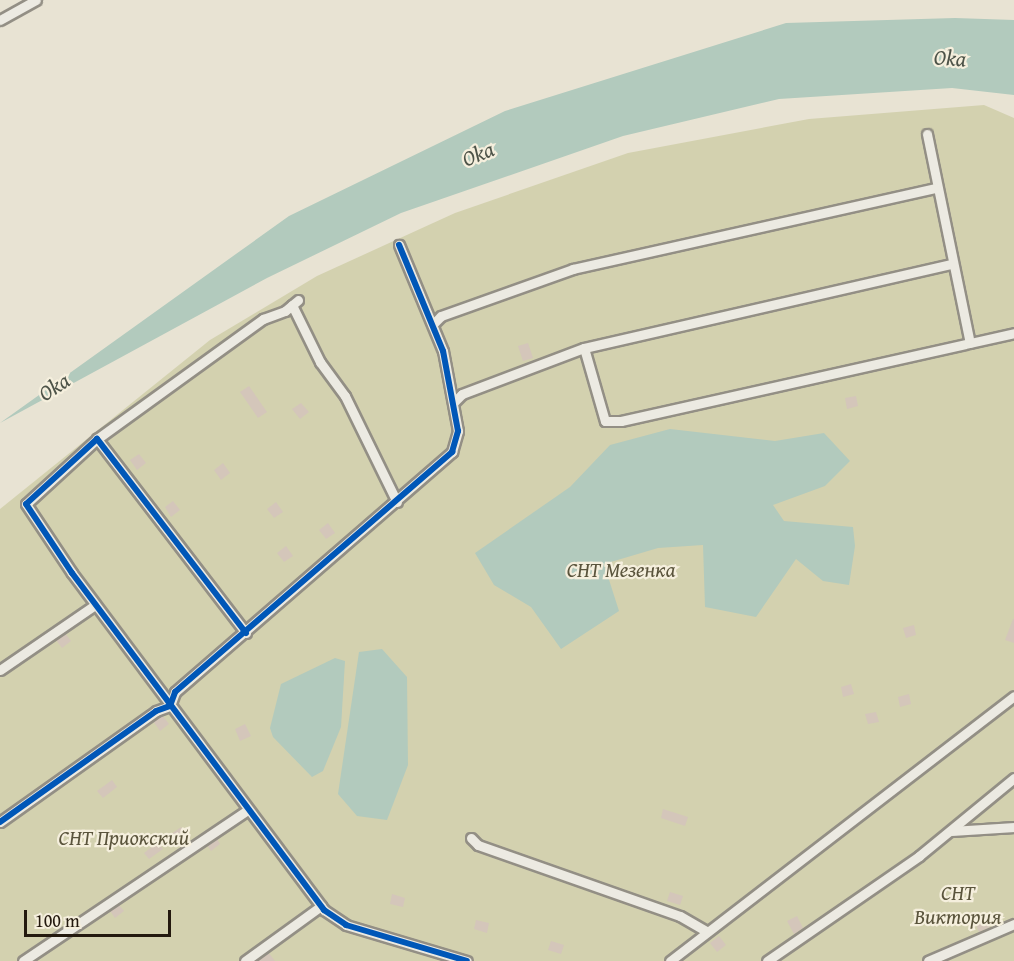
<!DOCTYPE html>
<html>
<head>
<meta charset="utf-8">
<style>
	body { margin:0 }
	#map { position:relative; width:1014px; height:961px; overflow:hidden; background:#e8e3d3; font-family:"Gentium Book Plus",serif }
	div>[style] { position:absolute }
	.green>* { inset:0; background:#d3d1af }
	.water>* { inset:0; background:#b2cabd }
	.building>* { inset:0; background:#d4c6ba }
	.roads { filter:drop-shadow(2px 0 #938f85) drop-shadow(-2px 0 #938f85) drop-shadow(0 2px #938f85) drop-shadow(0 -2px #938f85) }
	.street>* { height:9px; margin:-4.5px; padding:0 4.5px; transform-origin:4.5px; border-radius:4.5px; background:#eceae2 }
	.cycleway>* { height:6px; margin:-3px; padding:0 3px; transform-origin:3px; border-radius:3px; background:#0057b8 }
	span { translate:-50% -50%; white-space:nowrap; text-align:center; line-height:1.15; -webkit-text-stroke:4.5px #f5efdd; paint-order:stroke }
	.park-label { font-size:21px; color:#5a543c; font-style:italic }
	.water-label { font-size:22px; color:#4d5348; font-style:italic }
	.scale { position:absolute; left:24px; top:910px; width:147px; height:27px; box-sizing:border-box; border:3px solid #23190e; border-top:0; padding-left:8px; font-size:18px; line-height:21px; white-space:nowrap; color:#23190e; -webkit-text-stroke:4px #f5efdd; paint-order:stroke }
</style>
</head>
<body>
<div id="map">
	<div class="green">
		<div style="clip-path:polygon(984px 105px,1014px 118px,1014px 961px,0 961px,0 509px,210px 340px,317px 276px,455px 213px,628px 153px,809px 119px)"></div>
	</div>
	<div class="water">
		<div style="clip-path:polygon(955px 18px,1014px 20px,1014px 95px,952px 88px,779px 99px,623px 136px,401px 213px,267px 278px,0 423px,289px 216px,505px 111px,786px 23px)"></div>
		<div style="clip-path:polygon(670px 429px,775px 441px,824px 433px,850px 461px,825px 486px,773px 505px,784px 521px,853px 527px,855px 546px,849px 585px,823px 581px,796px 559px,756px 617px,705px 607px,703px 545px,658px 548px,604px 564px,619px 611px,561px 649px,531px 607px,494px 585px,475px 553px,570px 487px,610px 445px)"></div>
		<div style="clip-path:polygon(382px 649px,407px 677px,408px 765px,387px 820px,357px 816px,338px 794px,359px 652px)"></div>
		<div style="clip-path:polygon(335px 658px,345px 661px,341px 727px,323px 771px,312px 777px,273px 737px,270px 728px,281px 684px)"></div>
	</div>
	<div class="building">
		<div style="clip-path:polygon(528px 343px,533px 358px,523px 361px,518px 346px)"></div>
		<div style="clip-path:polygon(249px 386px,267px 412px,258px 418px,240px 392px)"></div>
		<div style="clip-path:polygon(856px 396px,858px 406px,847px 409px,845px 398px)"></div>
		<div style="clip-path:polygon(301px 403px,309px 412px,300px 419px,292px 409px)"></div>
		<div style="clip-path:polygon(139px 454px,146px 463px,137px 470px,130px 460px)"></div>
		<div style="clip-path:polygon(223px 463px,230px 473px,221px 480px,214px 470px)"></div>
		<div style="clip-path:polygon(173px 501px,180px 510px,171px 517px,165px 507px)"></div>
		<div style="clip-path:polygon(276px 502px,283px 512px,274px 518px,267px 509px)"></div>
		<div style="clip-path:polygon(328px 523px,335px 533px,326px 539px,319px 530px)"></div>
		<div style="clip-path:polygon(286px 546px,293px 556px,284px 562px,277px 553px)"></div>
		<div style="clip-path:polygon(1013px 619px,1014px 619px,1014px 643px,1005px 640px)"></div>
		<div style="clip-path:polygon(914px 625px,916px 635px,906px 638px,903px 628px)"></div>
		<div style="clip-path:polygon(65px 633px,71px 641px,62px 648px,56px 640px)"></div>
		<div style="clip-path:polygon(851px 684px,854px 694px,843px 697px,841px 687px)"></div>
		<div style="clip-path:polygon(909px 694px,911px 704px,900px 707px,898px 697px)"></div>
		<div style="clip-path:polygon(876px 712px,879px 722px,868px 724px,865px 714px)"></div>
		<div style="clip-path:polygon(163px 716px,169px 724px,160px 731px,153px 721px)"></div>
		<div style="clip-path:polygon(245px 724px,251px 736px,240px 741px,235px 729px)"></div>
		<div style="clip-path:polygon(112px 780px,117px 787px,103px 798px,97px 791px)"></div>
		<div style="clip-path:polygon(663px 809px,688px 817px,685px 826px,661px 818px)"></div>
		<div style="clip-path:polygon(181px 827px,186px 833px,172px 843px,167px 837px)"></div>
		<div style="clip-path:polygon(217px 839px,220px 844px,211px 851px,207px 845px)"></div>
		<div style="clip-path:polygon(158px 842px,163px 849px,149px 859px,144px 853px)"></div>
		<div style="clip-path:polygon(670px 892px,683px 896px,680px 905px,667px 901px)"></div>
		<div style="clip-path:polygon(392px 894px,405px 898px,403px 907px,390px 904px)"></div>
		<div style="clip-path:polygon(119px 905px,124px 911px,115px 918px,110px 911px)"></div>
		<div style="clip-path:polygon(797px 916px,803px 928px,794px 934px,787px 921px)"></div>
		<div style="clip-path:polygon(984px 916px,990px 927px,979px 932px,974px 921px)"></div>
		<div style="clip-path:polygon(476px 920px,489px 923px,487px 933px,474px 929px)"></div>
		<div style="clip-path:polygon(719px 936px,726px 945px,717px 952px,710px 943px)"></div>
		<div style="clip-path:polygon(551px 941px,564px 945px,561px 954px,548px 950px)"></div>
		<div style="clip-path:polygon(268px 952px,275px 961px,257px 961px)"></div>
	</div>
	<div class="roads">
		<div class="street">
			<div style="left:0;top:20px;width:41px;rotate:-29.1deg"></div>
			<div style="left:927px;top:134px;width:213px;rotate:78.4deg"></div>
			<div style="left:292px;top:305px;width:64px;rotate:63.8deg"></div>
			<div style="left:320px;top:362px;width:42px;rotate:53.7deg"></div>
			<div style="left:345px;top:396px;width:118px;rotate:63.9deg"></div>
			<div style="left:433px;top:324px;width:11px;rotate:-45deg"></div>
			<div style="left:441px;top:316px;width:140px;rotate:-19.6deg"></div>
			<div style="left:573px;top:269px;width:372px;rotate:-12.6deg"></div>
			<div style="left:584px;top:348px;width:76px;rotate:74deg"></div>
			<div style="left:605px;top:421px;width:16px"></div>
			<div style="left:621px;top:421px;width:403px;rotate:-12.6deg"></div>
			<div style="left:454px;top:402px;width:11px;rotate:-45deg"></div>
			<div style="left:462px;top:394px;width:130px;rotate:-20.7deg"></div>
			<div style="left:584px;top:348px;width:377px;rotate:-12.9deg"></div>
			<div style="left:97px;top:439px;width:205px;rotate:-35.9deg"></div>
			<div style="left:263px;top:319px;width:23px;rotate:-20deg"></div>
			<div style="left:285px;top:311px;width:17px;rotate:-40deg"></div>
			<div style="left:246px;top:633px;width:245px;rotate:-127.5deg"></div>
			<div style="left:97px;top:439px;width:96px;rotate:137.5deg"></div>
			<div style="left:26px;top:504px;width:83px;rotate:56.3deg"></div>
			<div style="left:72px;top:573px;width:421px;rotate:53.2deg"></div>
			<div style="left:324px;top:910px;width:27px;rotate:34deg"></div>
			<div style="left:346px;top:925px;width:126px;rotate:16.6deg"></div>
			<div style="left:0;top:670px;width:115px;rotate:-34.4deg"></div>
			<div style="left:0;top:822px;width:191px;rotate:-35.4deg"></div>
			<div style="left:156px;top:711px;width:15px;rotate:-20deg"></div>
			<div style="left:170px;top:706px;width:15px;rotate:-70deg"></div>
			<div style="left:175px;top:692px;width:367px;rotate:-40.9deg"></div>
			<div style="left:452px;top:452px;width:22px;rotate:-74deg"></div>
			<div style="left:458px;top:431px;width:81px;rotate:-100.6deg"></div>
			<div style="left:443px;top:351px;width:115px;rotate:-112.5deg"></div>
			<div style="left:952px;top:831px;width:62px;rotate:-3.7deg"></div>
			<div style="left:471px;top:838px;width:10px;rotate:45deg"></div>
			<div style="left:478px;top:845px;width:214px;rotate:19.4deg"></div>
			<div style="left:680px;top:916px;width:30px;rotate:30deg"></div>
			<div style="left:23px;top:961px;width:271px;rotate:-33.9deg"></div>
			<div style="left:245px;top:961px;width:94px;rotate:-35.9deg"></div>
			<div style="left:670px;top:961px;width:434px;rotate:-37.6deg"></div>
			<div style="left:767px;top:961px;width:185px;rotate:-34.6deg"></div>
			<div style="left:919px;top:856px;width:123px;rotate:-39.4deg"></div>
			<div style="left:928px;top:961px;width:94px;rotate:-23.3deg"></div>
		</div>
	</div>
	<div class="cycleway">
		<div style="left:246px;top:633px;width:245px;rotate:-127.5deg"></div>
		<div style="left:97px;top:439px;width:96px;rotate:137.5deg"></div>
		<div style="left:26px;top:504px;width:83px;rotate:56.3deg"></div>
		<div style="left:72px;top:573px;width:421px;rotate:53.2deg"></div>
		<div style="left:324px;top:910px;width:27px;rotate:34deg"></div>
		<div style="left:346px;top:925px;width:126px;rotate:16.6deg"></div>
		<div style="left:0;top:822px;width:191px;rotate:-35.4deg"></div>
		<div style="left:156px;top:711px;width:15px;rotate:-20deg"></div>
		<div style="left:170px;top:706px;width:15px;rotate:-70deg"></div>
		<div style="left:175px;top:692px;width:367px;rotate:-40.9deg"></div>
		<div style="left:452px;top:452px;width:22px;rotate:-74deg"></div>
		<div style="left:458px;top:431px;width:81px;rotate:-100.6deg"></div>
		<div style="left:443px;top:351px;width:115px;rotate:-112.5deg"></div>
	</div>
	<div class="park-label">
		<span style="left:621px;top:570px">СНТ Мезенка</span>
		<span style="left:124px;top:838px">СНТ Приокский</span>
		<span style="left:958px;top:905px">СНТ<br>Виктория</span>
	</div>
	<div class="water-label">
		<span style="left:950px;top:58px;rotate:4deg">Oka</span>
		<span style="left:478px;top:154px;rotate:-22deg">Oka</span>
		<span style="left:54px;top:387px;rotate:-33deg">Oka</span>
	</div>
	<div class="scale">100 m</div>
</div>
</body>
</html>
